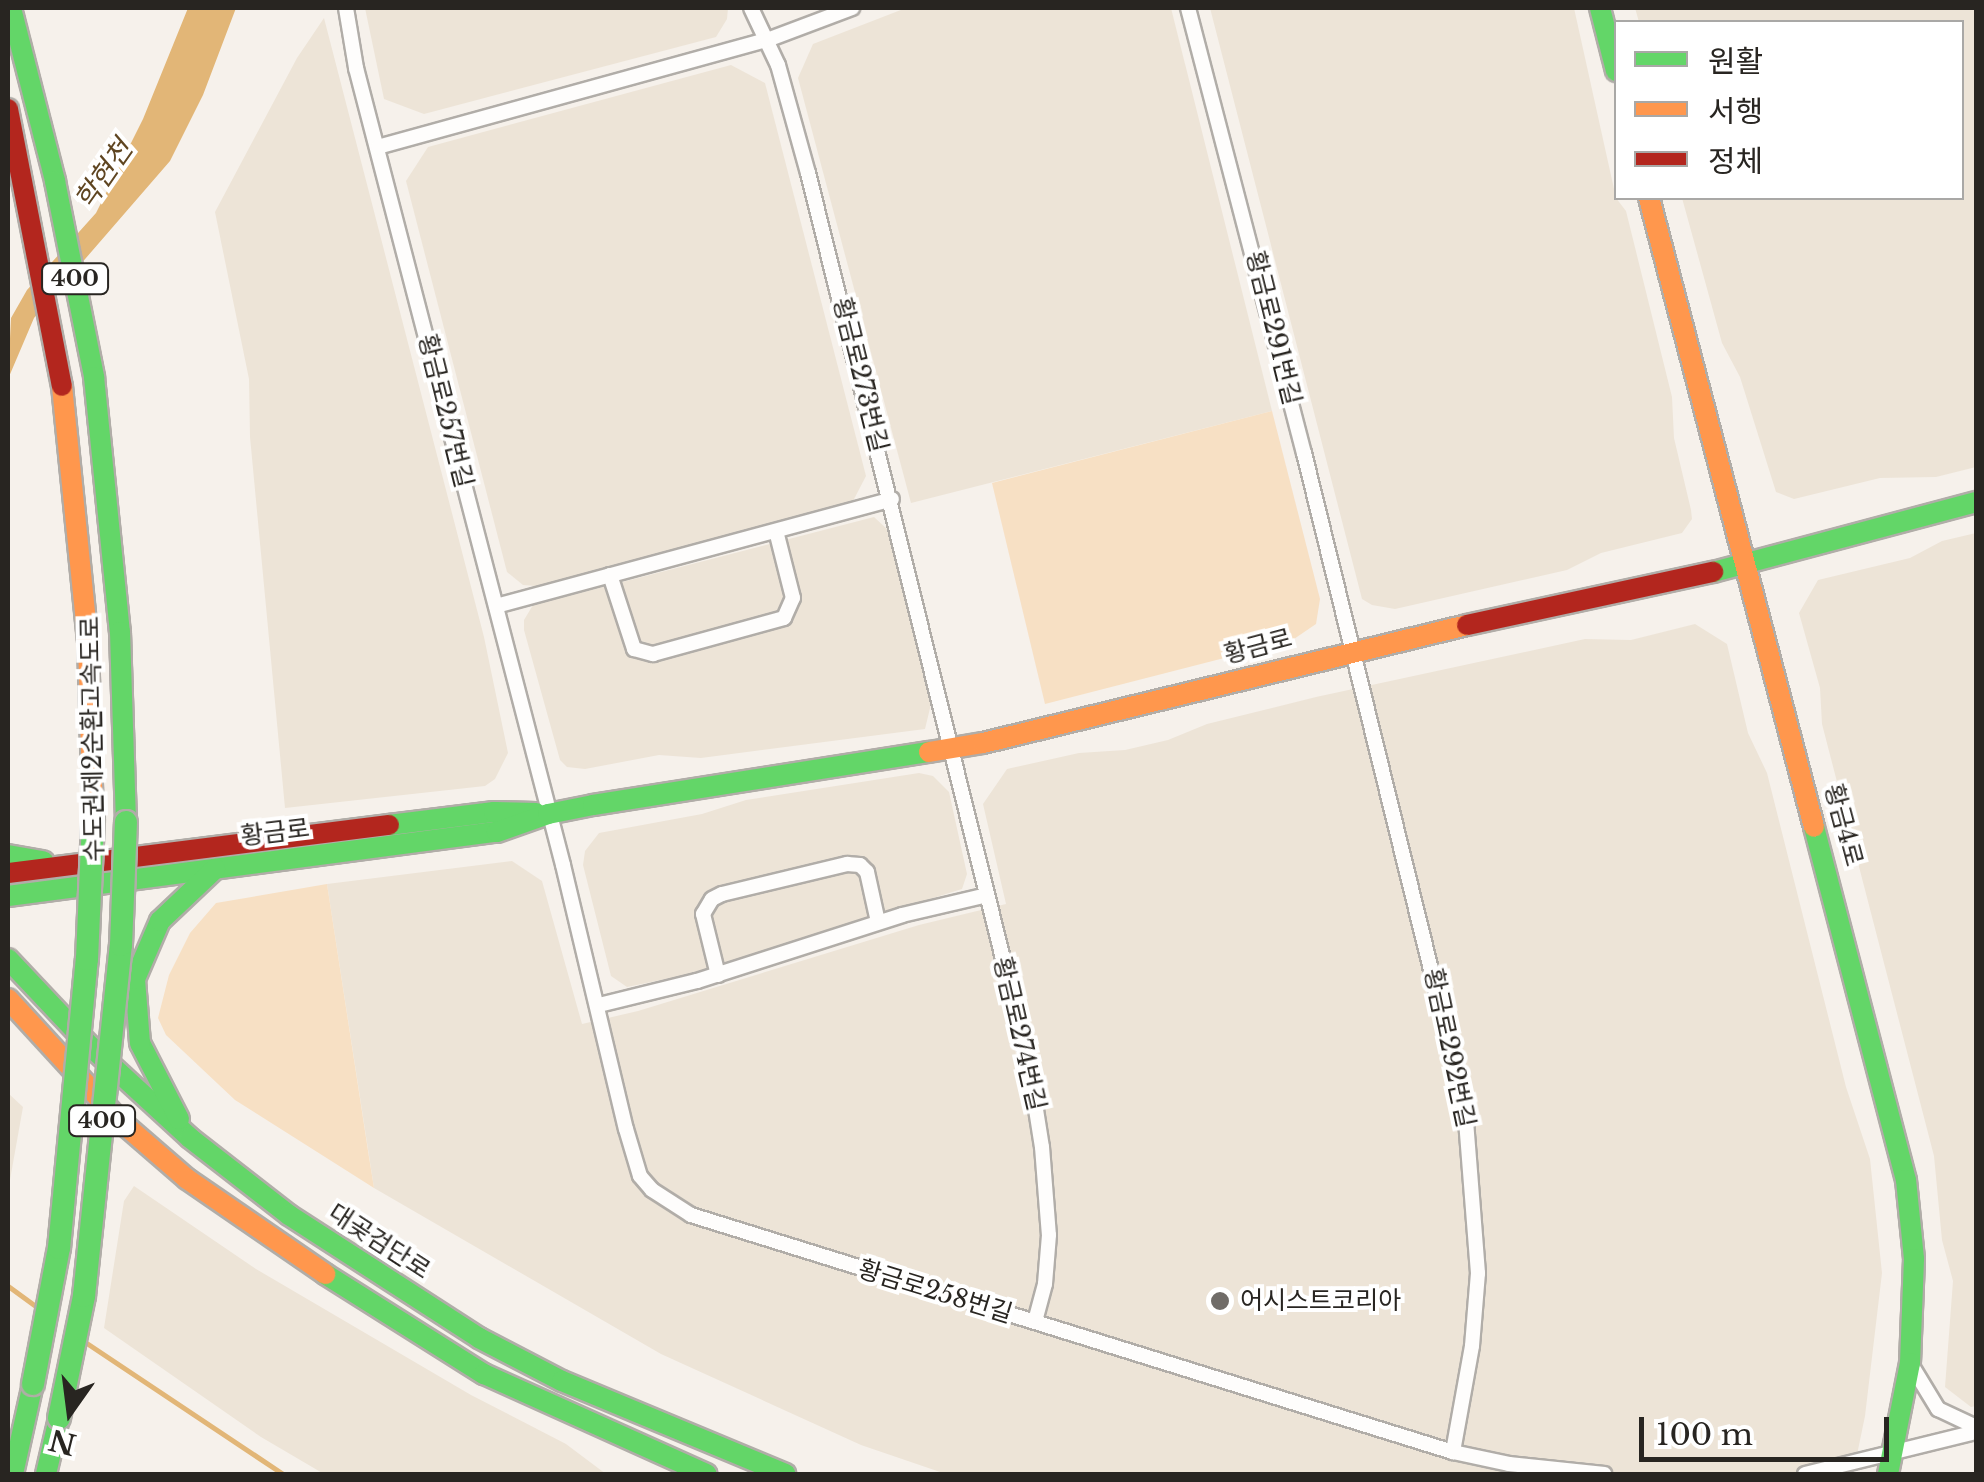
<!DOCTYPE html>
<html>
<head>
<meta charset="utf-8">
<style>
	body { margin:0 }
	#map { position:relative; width:1984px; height:1482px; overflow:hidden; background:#f6f1eb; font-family:"Libre Baskerville","Noto Sans KR",serif }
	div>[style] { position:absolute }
	.built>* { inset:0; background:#ede4d7 }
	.green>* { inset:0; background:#f7e0c4 }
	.water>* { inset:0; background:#e2b677 }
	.stream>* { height:5px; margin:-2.5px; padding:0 2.5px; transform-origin:2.5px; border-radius:2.5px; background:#e2b677 }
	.roads { filter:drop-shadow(2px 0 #b1ada8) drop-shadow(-2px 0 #b1ada8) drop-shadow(0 2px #b1ada8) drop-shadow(0 -2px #b1ada8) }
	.street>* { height:14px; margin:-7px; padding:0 7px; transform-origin:7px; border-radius:7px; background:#fefdfc }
	.fast>* { height:20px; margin:-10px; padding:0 10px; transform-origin:10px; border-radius:10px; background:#63d668 }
	.slow>* { height:20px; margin:-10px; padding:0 10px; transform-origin:10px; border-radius:10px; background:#ff974d }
	.jam>* { height:20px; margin:-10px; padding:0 10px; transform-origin:10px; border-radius:10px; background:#b3261e }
	.bridges { filter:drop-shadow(2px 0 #b1ada8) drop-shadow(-2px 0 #b1ada8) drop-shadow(0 2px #b1ada8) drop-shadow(0 -2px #b1ada8) }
	.fast-bridge>* { height:22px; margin:-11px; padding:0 11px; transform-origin:11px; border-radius:11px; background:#63d668 }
	.dots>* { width:28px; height:28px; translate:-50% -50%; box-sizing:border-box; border:5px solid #fff; border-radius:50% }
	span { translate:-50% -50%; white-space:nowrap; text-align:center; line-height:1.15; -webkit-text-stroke:8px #fff; paint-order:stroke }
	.shield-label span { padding:2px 8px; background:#fff; border:2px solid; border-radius:8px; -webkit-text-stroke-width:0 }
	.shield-label { font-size:22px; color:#282521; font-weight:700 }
	.street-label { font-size:25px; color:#282521 }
	.poi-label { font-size:25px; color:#282521 }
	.left { translate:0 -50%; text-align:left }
	.water-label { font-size:28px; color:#5f4521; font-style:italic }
	.frame { position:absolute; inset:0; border:10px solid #282521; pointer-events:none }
	.legend { position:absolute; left:1614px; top:20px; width:350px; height:180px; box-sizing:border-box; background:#fff; border:2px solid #a9a8a6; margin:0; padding:12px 18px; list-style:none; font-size:30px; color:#282521 }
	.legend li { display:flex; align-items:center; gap:20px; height:50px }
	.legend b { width:50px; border:2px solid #a9a8a6 }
	.north { position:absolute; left:20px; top:1362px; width:100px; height:100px; -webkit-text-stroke:8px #fff; paint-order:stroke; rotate:194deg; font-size:28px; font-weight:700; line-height:40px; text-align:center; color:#282521 }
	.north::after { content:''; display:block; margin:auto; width:35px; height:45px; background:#282521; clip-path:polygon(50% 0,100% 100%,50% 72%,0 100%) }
	.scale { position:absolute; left:1639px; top:1417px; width:250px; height:45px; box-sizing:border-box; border:5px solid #282521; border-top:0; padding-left:12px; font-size:30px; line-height:35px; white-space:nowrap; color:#282521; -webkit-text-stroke:8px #fff; paint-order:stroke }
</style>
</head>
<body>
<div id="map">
	<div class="built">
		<div style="clip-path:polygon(365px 8px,728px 8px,727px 19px,716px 37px,424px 114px,384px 99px)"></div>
		<div style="clip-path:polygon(906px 8px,1171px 8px,1272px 411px,911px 503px,798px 78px,813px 44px)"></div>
		<div style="clip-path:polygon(1210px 8px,1574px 8px,1616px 198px,1626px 211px,1672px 397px,1674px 438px,1691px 510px,1692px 519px,1682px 533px,1601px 553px,1567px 570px,1395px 609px,1372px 605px,1362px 599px)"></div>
		<div style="clip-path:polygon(1635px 8px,1976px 8px,1976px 467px,1936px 477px,1880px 478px,1794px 499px,1776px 492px,1740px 377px,1722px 343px,1682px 198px,1962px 198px,1962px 22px,1639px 22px)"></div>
		<div style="clip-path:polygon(324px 18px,484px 637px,508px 753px,495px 779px,485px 786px,285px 808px,250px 437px,249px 379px,215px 212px,297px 58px)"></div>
		<div style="clip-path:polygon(731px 65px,765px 83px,866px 476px,852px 503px,536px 586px,523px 585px,507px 572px,406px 181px,428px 147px)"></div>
		<div style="clip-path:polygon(874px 517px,888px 530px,931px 704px,925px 729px,701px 758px,659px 755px,585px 769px,567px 767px,560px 760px,524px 630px,524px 620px,533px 605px)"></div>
		<div style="clip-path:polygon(1976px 533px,1976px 1406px,1971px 1407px,1945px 1387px,1953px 1281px,1942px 1240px,1934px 1156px,1822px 724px,1820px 688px,1799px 613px,1818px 580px,1910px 558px,1942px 541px)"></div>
		<div style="clip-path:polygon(1695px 624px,1727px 644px,1748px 733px,1767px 773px,1846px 1087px,1870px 1159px,1882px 1273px,1865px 1416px,1853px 1474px,946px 1474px,861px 1445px,661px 1354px,374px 1188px,327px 884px,512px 861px,542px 881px,582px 1024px,638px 1011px,919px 925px,1006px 904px,983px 804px,1007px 769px,1079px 753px,1125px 750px,1168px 740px,1207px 724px,1316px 697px,1585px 639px,1631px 640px)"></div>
		<div style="clip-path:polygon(919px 773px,933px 776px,949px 792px,967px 874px,962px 889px,690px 974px,627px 987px,611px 976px,583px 865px,585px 851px,599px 833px,702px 814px,746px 800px)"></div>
		<div style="clip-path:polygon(8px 1093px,23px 1107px,8px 1191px)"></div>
		<div style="clip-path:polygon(134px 1186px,256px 1269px,471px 1395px,566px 1444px,606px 1474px,324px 1474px,261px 1437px,104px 1328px,124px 1201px)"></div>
	</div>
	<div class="green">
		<div style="clip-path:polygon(1272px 411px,1320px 599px,1316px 624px,1291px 641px,1045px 704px,992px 483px)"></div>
		<div style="clip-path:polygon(327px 884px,369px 1157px,374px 1188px,235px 1100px,166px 1035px,158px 1018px,169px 975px,190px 933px,216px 903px)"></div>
	</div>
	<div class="water">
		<div style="clip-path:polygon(188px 8px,236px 8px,203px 95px,170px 161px,34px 318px,8px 379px,11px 318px,27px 290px,96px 213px,143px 119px)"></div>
	</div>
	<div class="stream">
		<div style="left:8px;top:1286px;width:36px;rotate:36deg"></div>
		<div style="left:82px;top:1340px;width:242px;rotate:33.7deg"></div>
	</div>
	<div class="roads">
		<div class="street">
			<div style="left:346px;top:8px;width:61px;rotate:80.5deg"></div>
			<div style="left:356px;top:68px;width:823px;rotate:75.44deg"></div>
			<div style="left:563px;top:865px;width:271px;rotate:76.6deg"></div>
			<div style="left:626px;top:1129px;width:49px;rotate:73.4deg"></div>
			<div style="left:640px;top:1176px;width:18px;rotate:49deg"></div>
			<div style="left:652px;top:1190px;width:46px;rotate:32.7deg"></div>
			<div style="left:691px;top:1215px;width:798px;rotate:17.28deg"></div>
			<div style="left:1453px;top:1452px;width:57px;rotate:12.1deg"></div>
			<div style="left:1509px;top:1464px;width:96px;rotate:6deg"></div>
			<div style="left:751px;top:8px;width:63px;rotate:64.7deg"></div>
			<div style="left:778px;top:65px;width:112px;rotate:74.5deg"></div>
			<div style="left:808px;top:173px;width:913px;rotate:76.06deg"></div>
			<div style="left:1028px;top:1059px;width:89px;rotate:81deg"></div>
			<div style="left:1042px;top:1147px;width:88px;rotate:85.5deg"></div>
			<div style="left:1049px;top:1235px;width:49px;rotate:94.7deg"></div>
			<div style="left:1045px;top:1284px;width:39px;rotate:105deg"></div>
			<div style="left:1188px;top:8px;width:460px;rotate:75.4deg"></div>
			<div style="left:1304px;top:453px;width:674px;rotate:76.19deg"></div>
			<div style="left:1465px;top:1108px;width:166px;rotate:85.5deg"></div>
			<div style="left:1478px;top:1273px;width:73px;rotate:94.7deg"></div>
			<div style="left:1472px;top:1346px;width:108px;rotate:100.2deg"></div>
			<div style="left:378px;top:147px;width:403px;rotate:-15.4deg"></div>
			<div style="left:767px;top:40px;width:91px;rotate:-20.6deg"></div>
			<div style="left:610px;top:575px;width:78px;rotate:72deg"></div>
			<div style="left:634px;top:649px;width:20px;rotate:15deg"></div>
			<div style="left:653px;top:654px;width:136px;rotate:-15.4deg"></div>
			<div style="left:784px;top:618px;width:22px;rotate:-66deg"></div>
			<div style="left:793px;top:598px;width:69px;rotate:-104.2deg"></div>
			<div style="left:496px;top:606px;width:410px;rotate:-15.1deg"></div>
			<div style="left:718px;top:975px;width:63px;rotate:-103.8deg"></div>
			<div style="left:703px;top:914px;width:17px;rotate:-59deg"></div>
			<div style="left:712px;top:899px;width:11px;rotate:-27deg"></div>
			<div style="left:722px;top:894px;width:129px;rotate:-13.5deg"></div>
			<div style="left:847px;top:864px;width:13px;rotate:4deg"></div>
			<div style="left:860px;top:865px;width:10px;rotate:45deg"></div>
			<div style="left:867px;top:872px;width:51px;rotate:77.6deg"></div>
			<div style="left:599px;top:1005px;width:101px;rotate:-13.8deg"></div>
			<div style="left:697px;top:981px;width:215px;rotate:-17.8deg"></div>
			<div style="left:902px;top:915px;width:87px;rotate:-13.2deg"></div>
			<div style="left:1910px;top:1363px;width:54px;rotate:58.7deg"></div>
			<div style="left:1938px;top:1409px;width:42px;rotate:25.3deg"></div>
			<div style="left:1805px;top:1474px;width:176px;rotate:-13.8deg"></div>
		</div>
		<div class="fast">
			<div style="left:11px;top:8px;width:179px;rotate:75.7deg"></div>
			<div style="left:55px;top:181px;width:200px;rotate:78.7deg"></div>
			<div style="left:94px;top:377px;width:256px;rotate:84.2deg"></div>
			<div style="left:120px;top:632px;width:190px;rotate:88.2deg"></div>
			<div style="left:1600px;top:8px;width:65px;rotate:75.7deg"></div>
			<div style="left:1713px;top:572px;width:272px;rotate:-14.9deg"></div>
			<div style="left:389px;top:825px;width:106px;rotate:-7.1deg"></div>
			<div style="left:494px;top:812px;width:42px;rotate:1.4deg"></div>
			<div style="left:1814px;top:827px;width:365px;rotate:75.4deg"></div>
			<div style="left:1906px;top:1180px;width:79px;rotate:84.2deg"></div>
			<div style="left:1914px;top:1259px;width:104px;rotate:92.2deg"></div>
			<div style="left:1910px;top:1363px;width:113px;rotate:101.2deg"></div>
			<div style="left:8px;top:855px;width:36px;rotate:10deg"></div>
			<div style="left:8px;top:896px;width:493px;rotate:-7.5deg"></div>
			<div style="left:497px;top:832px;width:54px;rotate:-19.4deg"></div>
			<div style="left:548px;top:814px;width:46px;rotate:-11.3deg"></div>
			<div style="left:593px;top:805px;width:340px;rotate:-9deg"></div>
			<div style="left:8px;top:959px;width:121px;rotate:46.7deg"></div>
			<div style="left:91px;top:1047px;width:134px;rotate:42.6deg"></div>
			<div style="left:190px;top:1138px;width:125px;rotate:37.9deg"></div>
			<div style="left:289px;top:1215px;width:226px;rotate:32.9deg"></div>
			<div style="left:479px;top:1338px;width:93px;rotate:27.4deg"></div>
			<div style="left:562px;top:1381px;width:242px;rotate:22.6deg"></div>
			<div style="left:179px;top:1119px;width:85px;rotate:-117.2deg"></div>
			<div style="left:140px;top:1043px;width:64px;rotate:-94.5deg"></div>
			<div style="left:135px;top:979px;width:63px;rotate:-66.7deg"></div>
			<div style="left:160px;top:921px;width:76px;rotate:-43.4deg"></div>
			<div style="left:325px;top:1274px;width:188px;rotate:32.2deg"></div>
			<div style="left:484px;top:1374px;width:244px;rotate:24.2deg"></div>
			<div style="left:13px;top:1474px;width:92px;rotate:-77.5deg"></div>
			<div style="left:46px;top:1474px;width:57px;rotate:-76.9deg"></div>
		</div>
		<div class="slow">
			<div style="left:1649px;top:198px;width:650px;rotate:75.3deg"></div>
			<div style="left:62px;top:386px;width:255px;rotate:84.2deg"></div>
			<div style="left:88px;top:640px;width:179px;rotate:88.4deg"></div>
			<div style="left:929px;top:752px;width:55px;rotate:-9.5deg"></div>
			<div style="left:983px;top:743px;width:498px;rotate:-13.7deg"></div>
			<div style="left:8px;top:999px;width:164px;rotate:47.5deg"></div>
			<div style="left:119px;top:1120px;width:90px;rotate:40.9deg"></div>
			<div style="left:187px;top:1179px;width:168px;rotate:34.5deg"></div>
		</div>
		<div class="jam">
			<div style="left:8px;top:109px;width:282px;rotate:79deg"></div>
			<div style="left:1467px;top:625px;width:252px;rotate:-12.2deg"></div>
			<div style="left:8px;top:873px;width:384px;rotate:-7.2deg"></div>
		</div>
	</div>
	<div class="bridges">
		<div class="fast-bridge">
			<div style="left:33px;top:1384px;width:138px;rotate:-79.2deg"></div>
			<div style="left:59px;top:1248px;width:290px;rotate:-84.5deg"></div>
			<div style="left:87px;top:959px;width:140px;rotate:-87.5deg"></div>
			<div style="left:59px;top:1418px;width:125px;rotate:-78.4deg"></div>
			<div style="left:84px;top:1296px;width:353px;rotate:-84deg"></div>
			<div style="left:121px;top:945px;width:123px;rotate:-87.7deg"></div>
		</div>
	</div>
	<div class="dots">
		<div style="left:1220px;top:1301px;background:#706c68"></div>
	</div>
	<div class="shield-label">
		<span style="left:75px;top:279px">400</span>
		<span style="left:102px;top:1121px">400</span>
	</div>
	<div class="street-label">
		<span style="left:1273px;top:328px;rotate:76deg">황금로291번길</span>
		<span style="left:860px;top:375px;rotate:76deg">황금로273번길</span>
		<span style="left:445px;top:411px;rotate:76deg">황금로257번길</span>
		<span style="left:1258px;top:647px;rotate:-15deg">황금로</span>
		<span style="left:93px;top:739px;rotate:-91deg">수도권제2순환고속도로</span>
		<span style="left:1843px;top:825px;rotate:75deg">황금4로</span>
		<span style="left:275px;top:833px;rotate:-7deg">황금로</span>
		<span style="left:1019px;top:1034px;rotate:77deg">황금로274번길</span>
		<span style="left:1449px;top:1048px;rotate:78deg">황금로292번길</span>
		<span style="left:379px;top:1242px;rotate:33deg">대곶검단로</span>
		<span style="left:935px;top:1292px;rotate:17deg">황금로258번길</span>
	</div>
	<div class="poi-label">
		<span class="left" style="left:1240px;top:1301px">어시스트코리아</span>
	</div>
	<div class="water-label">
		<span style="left:104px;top:175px;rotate:-55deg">학현천</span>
	</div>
	<div class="frame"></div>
	<ul class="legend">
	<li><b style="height:12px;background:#63d668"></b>원활</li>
	<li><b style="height:12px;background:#ff974d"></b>서행</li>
	<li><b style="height:12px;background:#b3261e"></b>정체</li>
	</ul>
	<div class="north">N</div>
	<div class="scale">100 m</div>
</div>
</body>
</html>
